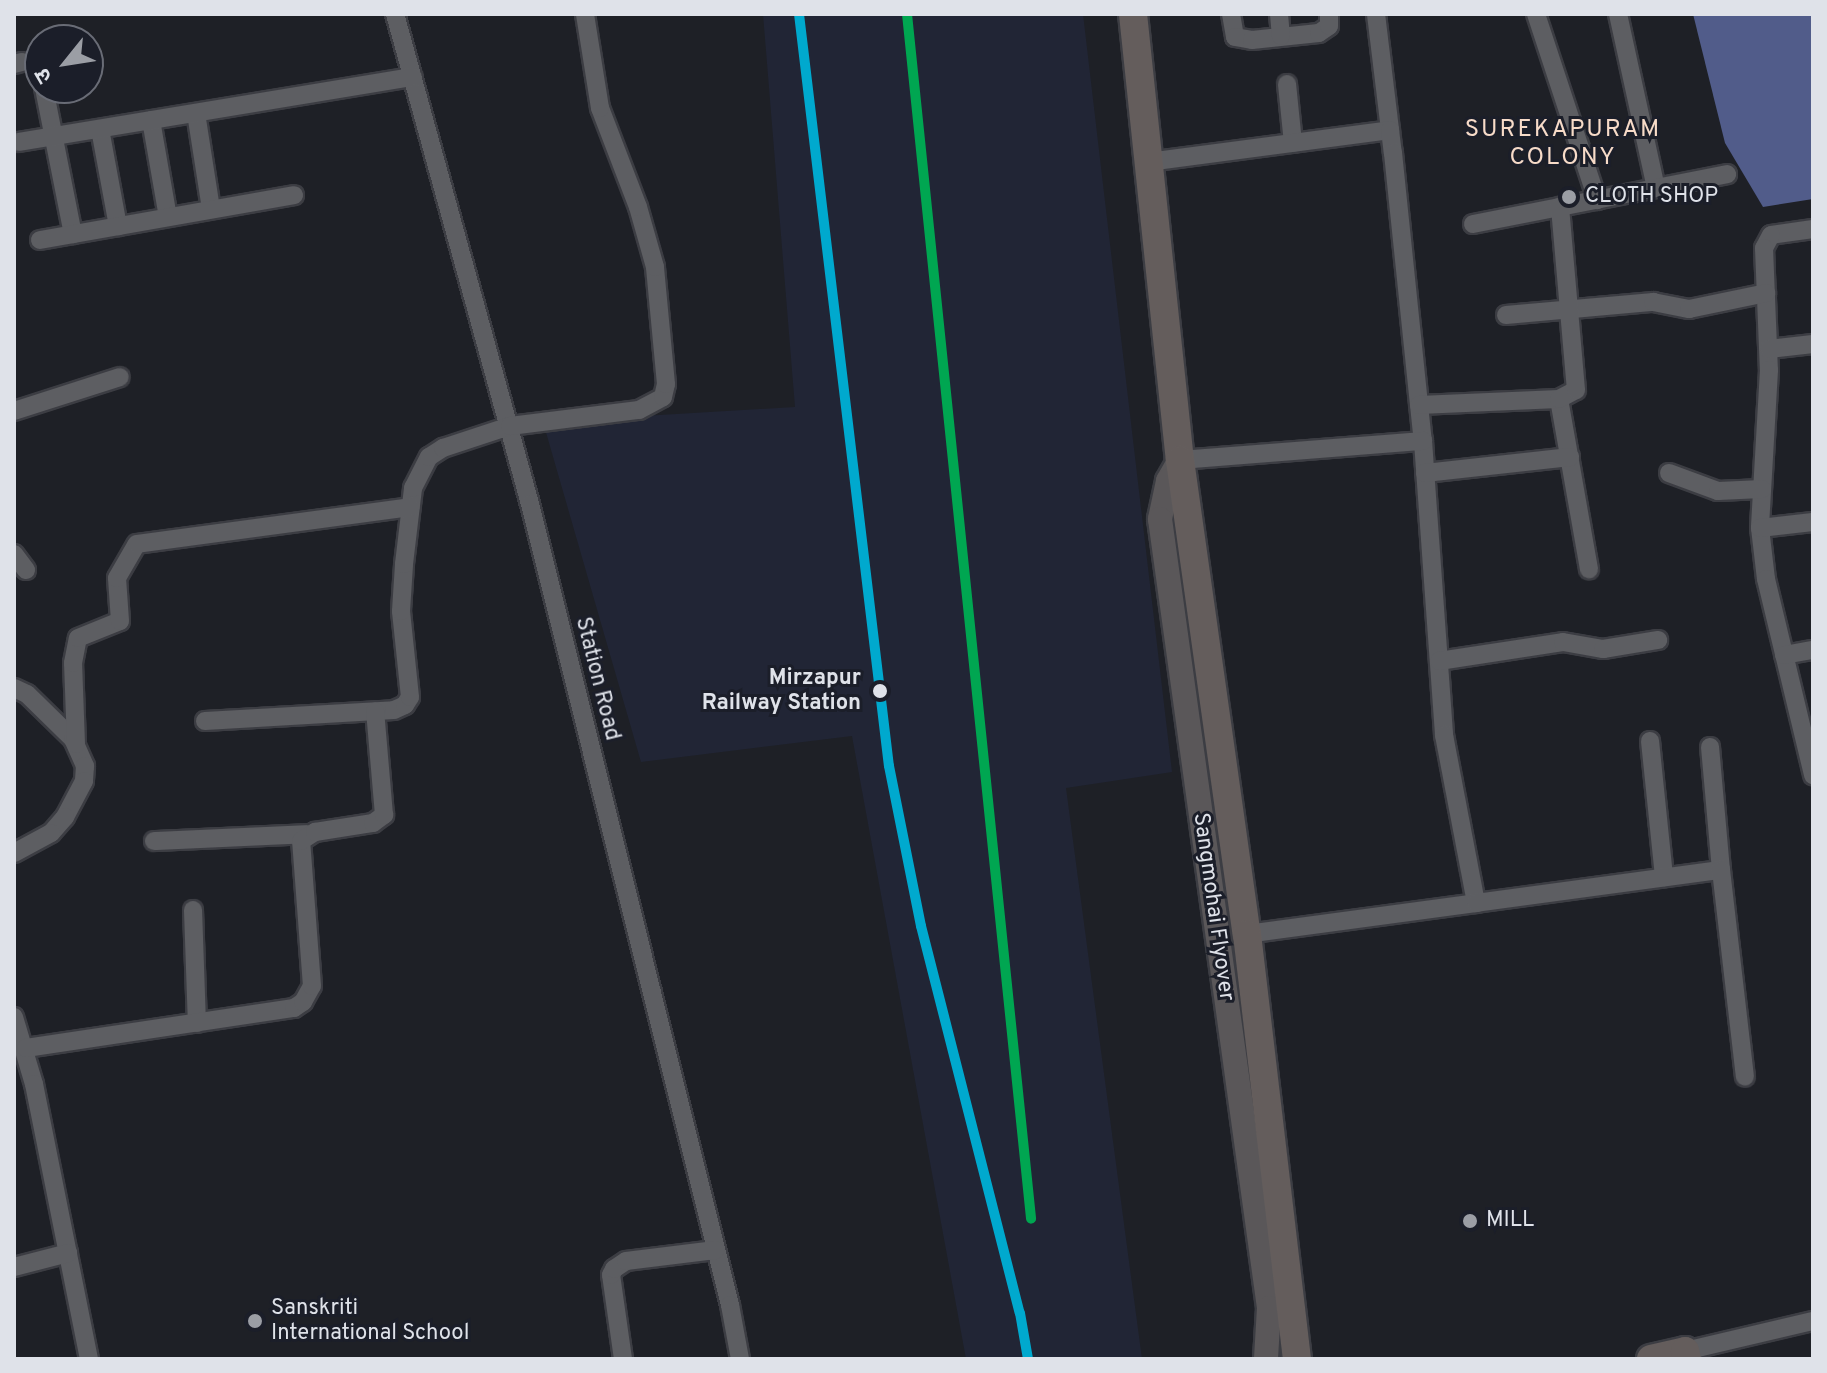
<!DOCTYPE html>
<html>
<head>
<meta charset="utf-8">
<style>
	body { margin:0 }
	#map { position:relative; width:1827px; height:1373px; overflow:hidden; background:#1e2026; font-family:Overpass,"Noto Sans Devanagari",sans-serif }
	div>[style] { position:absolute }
	.built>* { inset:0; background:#212535 }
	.water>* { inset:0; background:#515c8a }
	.roads { filter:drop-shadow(2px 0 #3c3d43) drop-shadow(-2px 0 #3c3d43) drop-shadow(0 2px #3c3d43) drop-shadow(0 -2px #3c3d43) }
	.minor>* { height:18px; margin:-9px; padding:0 9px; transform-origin:9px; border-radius:9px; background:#5d5e62 }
	.major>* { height:24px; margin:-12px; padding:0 12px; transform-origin:12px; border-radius:12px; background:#5a5759 }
	.highway>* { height:28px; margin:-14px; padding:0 14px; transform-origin:14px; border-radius:14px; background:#645d5c }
	.rail-1>* { height:10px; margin:-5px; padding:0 5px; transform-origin:5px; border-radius:5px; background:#00a9ce }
	.rail-2>* { height:10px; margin:-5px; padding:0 5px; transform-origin:5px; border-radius:5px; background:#00a651 }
	.dots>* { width:22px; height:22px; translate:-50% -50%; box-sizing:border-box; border:4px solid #1b1e29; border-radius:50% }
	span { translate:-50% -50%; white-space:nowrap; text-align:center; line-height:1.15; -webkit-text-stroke:6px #1b1e29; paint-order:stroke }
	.poi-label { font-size:22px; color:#dfe2e9 }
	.left { translate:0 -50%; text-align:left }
	.stop-label { font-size:22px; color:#dfe2e9; font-weight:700 }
	.right { translate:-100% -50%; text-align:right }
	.street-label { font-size:22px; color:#dfe2e9 }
	.neighbourhood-label { font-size:24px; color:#f7dbc8; letter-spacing:2px }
	.frame { position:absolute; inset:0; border:16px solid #dfe2e9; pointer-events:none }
	.north { position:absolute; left:24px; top:24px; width:80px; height:80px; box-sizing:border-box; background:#1b1e29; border:2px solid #696c76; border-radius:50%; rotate:240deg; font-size:22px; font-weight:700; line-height:32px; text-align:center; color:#dfe2e9 }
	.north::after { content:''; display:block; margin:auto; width:28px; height:36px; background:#9b9ea5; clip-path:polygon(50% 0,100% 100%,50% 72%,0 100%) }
</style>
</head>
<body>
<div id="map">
	<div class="built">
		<div style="clip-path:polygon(763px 14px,1083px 14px,1172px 772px,1066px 788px,1142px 1359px,966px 1359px,852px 736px,641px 762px,543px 422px,795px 407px)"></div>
	</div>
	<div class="water">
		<div style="clip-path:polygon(1693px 14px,1813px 14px,1813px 199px,1763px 207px,1725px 143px)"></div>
	</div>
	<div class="roads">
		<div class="minor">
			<div style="left:395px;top:14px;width:508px;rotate:74.6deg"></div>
			<div style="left:530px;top:504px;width:826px;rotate:75.98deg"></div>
			<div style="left:730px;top:1305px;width:55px;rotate:79.5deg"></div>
			<div style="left:1231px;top:14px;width:23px;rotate:80deg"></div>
			<div style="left:1235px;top:37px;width:17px;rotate:10deg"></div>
			<div style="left:1252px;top:40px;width:67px;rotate:-6deg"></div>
			<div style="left:1319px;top:33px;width:12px;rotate:-35deg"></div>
			<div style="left:1329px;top:26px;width:12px;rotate:-90deg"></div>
			<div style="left:1279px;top:14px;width:22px;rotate:85deg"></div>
			<div style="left:1376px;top:14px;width:117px;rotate:83.1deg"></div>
			<div style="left:1536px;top:14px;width:196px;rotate:71.8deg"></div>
			<div style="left:1618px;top:14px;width:178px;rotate:77.7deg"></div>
			<div style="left:14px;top:64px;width:8px;rotate:-14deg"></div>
			<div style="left:1287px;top:84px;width:59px;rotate:84.2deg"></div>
			<div style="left:44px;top:88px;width:149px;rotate:78.8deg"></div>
			<div style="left:196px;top:113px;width:97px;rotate:81.1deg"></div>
			<div style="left:151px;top:120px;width:98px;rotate:80.1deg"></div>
			<div style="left:100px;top:129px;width:99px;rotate:79.5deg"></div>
			<div style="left:19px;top:142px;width:399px;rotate:-9.4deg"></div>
			<div style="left:1148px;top:162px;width:244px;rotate:-7.5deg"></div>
			<div style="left:1390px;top:130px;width:23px;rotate:83deg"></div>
			<div style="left:1393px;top:153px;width:290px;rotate:84.1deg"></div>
			<div style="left:1423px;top:441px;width:295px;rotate:85.9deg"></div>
			<div style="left:1444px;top:735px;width:171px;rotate:79.2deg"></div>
			<div style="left:1476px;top:903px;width:231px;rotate:172.3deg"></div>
			<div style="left:1473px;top:224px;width:259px;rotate:-11.1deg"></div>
			<div style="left:1813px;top:229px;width:42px;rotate:171.9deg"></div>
			<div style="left:1771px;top:235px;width:15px;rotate:118deg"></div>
			<div style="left:1764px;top:248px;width:122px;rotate:87.7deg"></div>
			<div style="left:1769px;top:370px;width:158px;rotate:93.3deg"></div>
			<div style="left:1760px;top:528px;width:51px;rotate:83.3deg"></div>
			<div style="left:1766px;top:579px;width:202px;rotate:76.5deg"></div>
			<div style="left:40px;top:240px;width:258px;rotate:-10deg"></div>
			<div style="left:1506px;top:315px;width:148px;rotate:-5.1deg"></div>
			<div style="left:1653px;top:302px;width:37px;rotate:11deg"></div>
			<div style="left:1689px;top:309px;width:79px;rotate:-11.7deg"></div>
			<div style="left:1769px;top:349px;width:44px;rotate:-6.5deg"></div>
			<div style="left:1559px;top:399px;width:173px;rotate:80deg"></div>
			<div style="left:1419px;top:405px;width:140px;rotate:-2.5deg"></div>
			<div style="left:1559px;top:399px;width:19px;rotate:-28deg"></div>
			<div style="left:1576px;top:390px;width:184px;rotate:-95deg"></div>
			<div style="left:14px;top:411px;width:111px;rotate:-17.8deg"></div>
			<div style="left:1180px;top:460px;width:244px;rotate:-4.5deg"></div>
			<div style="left:1425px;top:473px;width:146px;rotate:-6.3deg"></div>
			<div style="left:1669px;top:473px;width:52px;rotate:20.2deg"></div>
			<div style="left:1718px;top:491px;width:44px;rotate:-2.6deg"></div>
			<div style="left:1760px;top:528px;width:53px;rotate:-6.5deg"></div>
			<div style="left:14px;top:554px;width:20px;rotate:53deg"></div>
			<div style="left:1784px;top:655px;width:29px;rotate:-10deg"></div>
			<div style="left:1439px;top:661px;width:125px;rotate:-8.7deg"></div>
			<div style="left:1563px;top:642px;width:41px;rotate:9.9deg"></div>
			<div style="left:1603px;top:649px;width:56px;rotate:-9.3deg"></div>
			<div style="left:14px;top:688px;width:14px;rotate:25deg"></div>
			<div style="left:27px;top:694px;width:64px;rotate:44.4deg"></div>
			<div style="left:73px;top:739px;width:30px;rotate:66deg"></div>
			<div style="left:85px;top:766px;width:15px;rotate:94deg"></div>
			<div style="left:84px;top:781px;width:41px;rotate:117.8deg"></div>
			<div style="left:65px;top:817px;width:21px;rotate:131deg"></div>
			<div style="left:51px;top:833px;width:42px;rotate:151.6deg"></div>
			<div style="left:205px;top:721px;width:189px;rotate:-3.3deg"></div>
			<div style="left:394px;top:710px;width:12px;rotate:-24deg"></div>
			<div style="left:405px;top:705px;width:9px;rotate:-58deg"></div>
			<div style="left:410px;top:697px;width:86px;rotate:-96deg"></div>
			<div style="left:401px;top:611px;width:47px;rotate:-86.3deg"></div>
			<div style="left:404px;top:564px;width:77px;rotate:-83.2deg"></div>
			<div style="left:413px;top:488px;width:35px;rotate:-63deg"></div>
			<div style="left:429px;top:457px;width:17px;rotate:-33deg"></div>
			<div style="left:443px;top:448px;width:71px;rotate:-18.2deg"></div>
			<div style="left:510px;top:426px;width:130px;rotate:-7.1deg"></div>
			<div style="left:639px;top:410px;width:27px;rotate:-28deg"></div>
			<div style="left:663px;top:397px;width:13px;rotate:-77deg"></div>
			<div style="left:666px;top:384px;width:118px;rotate:-95.4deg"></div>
			<div style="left:655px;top:267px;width:62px;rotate:-105.8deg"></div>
			<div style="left:638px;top:207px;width:106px;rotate:-111deg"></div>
			<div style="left:600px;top:108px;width:95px;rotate:-99.1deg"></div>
			<div style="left:1650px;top:741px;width:137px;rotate:84.1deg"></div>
			<div style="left:76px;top:744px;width:81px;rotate:-92.1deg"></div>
			<div style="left:73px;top:663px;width:25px;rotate:-79deg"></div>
			<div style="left:78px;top:638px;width:45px;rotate:-22deg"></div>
			<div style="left:120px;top:621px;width:43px;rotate:-94deg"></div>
			<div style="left:117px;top:578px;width:39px;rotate:-60deg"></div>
			<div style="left:137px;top:544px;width:276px;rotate:-7.7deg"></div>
			<div style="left:1710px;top:747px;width:123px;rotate:84.9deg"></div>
			<div style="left:154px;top:841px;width:153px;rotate:-2.6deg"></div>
			<div style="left:1476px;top:903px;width:247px;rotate:-7.7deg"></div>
			<div style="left:1721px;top:870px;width:208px;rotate:83.4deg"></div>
			<div style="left:193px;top:910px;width:113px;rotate:88deg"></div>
			<div style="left:14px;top:1017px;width:70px;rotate:73.4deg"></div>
			<div style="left:34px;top:1084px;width:280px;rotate:78.7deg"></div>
			<div style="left:26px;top:1048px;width:271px;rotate:-8.5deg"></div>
			<div style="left:294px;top:1008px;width:11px;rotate:-34deg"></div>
			<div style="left:303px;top:1002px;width:18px;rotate:-61deg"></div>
			<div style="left:312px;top:986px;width:145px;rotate:-94.3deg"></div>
			<div style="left:301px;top:841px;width:17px;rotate:-33deg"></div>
			<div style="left:315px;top:832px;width:59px;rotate:-8.8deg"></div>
			<div style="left:373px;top:823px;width:14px;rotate:-36deg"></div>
			<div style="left:384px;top:815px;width:104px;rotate:-94.9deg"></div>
			<div style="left:14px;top:1267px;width:56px;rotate:-14.5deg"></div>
			<div style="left:1685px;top:1351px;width:131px;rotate:-13.2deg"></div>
			<div style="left:623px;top:1359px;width:85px;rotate:-98.1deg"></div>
			<div style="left:611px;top:1275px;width:7px;rotate:-63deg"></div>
			<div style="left:614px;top:1269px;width:14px;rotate:-34deg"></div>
			<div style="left:626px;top:1261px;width:90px;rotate:-7deg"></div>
		</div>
		<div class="major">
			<div style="left:1180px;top:460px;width:24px;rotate:120deg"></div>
			<div style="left:1168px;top:481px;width:39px;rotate:102deg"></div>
			<div style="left:1160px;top:519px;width:796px;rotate:82.13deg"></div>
			<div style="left:1269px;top:1308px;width:51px;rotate:93.4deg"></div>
		</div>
		<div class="highway">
			<div style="left:1133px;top:14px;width:448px;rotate:84deg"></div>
			<div style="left:1180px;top:460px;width:479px;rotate:82deg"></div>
			<div style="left:1247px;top:934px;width:428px;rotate:83.3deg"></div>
			<div style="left:1651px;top:1359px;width:35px;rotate:-13deg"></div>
			<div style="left:1685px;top:1351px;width:8px;rotate:76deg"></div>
		</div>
	</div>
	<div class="rail-1">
		<div style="left:799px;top:14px;width:757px;rotate:83.18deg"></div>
		<div style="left:889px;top:766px;width:163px;rotate:78.7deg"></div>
		<div style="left:921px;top:926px;width:399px;rotate:75.7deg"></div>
		<div style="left:1020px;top:1313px;width:47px;rotate:80.1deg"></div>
	</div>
	<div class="rail-2">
		<div style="left:907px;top:14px;width:1211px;rotate:84.12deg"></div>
	</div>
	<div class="dots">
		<div style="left:1569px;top:197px;background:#9b9ea5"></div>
		<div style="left:880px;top:691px;background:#dfe2e9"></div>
		<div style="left:1470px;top:1221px;background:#9b9ea5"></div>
		<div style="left:255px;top:1321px;background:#9b9ea5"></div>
	</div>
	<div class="poi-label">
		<span class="left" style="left:1585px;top:197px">CLOTH SHOP</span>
		<span class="left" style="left:1486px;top:1221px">MILL</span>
		<span class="left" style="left:271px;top:1321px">Sanskriti<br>International School</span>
	</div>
	<div class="stop-label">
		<span class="right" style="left:861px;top:691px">Mirzapur<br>Railway Station</span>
	</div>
	<div class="street-label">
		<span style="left:597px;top:679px;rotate:76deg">Station Road</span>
		<span style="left:1213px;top:907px;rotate:82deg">Sangmohai Flyover</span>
	</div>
	<div class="neighbourhood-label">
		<span style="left:1563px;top:145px">SUREKAPURAM<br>COLONY</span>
	</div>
	<div class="frame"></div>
	<div class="north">उ</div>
</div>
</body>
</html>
